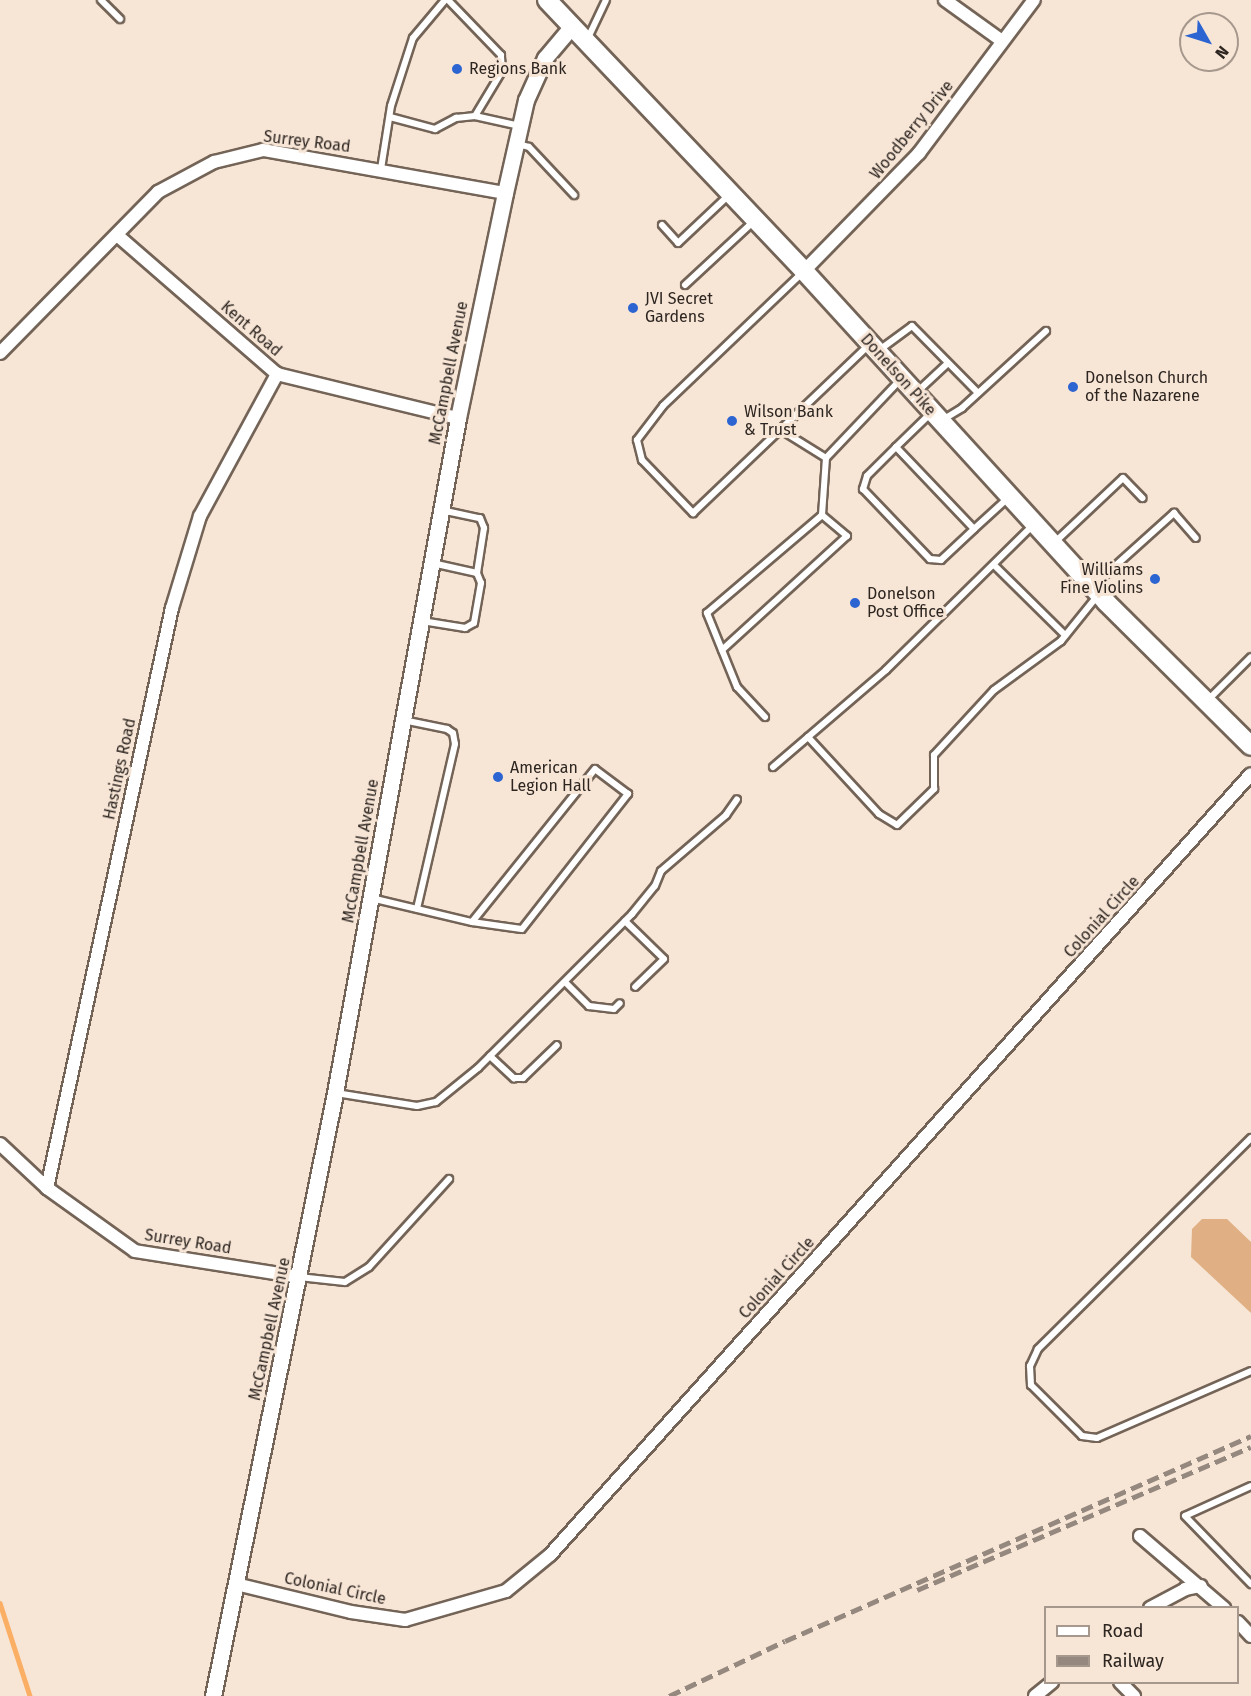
<!DOCTYPE html>
<html>
<head>
<meta charset="utf-8">
<style>
	body { margin:0 }
	#map { position:relative; width:1251px; height:1696px; overflow:hidden; background:#f7e5d6; font-family:"Fira Sans",sans-serif }
	div>[style] { position:absolute }
	.green>* { inset:0; background:#e0b084 }
	.stream>* { height:4.5px; margin:-2.25px; padding:0 2.25px; transform-origin:2.25px; border-radius:2.25px; background:#fbaf65 }
	.roads { filter:drop-shadow(2px 0 #736457) drop-shadow(-2px 0 #736457) drop-shadow(0 2px #736457) drop-shadow(0 -2px #736457) }
	.service>* { height:6px; margin:-3px; padding:0 3px; transform-origin:3px; border-radius:3px; background:#fff }
	.minor>* { height:12px; margin:-6px; padding:0 6px; transform-origin:6px; border-radius:6px; background:#fff }
	.tertiary>* { height:15px; margin:-7.5px; padding:0 7.5px; transform-origin:7.5px; border-radius:7.5px; background:#fff }
	.secondary>* { height:18px; margin:-9px; padding:0 9px; transform-origin:9px; border-radius:9px; background:#fff }
	.rail>* { height:4.5px; margin-top:-2.25px; transform-origin:0; background:repeating-linear-gradient(90deg,#95887e 0 12px,transparent 0 18px) }
	.dots>* { width:16px; height:16px; translate:-50% -50%; box-sizing:border-box; border:3px solid #f7e5d6; border-radius:50% }
	span { translate:-50% -50%; white-space:nowrap; text-align:center; line-height:1.15; -webkit-text-stroke:6px #f7e5d6; paint-order:stroke }
	.poi-label { font-size:16px; color:#2c2520 }
	.left { translate:0 -50%; text-align:left }
	.right { translate:-100% -50%; text-align:right }
	.street-label { font-size:16px; color:#2c2520 }
	.legend { position:absolute; left:1044px; top:1606px; width:195px; height:78px; box-sizing:border-box; background:#f7e5d6; border:2px solid #a6988d; margin:0; padding:8px 10px; list-style:none; font-size:18px; color:#2c2520 }
	.legend li { display:flex; align-items:center; gap:12px; height:30px }
	.legend b { width:30px; border:2px solid #a6988d }
	.north { position:absolute; left:1179px; top:12px; width:60px; height:60px; box-sizing:border-box; background:#f7e5d6; border:2px solid #a6988d; border-radius:50%; rotate:129deg; font-size:16px; font-weight:700; line-height:24px; text-align:center; color:#2c2520 }
	.north::after { content:''; display:block; margin:auto; width:21px; height:27px; background:#2c64d2; clip-path:polygon(50% 0,100% 100%,50% 72%,0 100%) }
</style>
</head>
<body>
<div id="map">
	<div class="green">
		<div style="clip-path:polygon(1202px 1219px,1227px 1219px,1251px 1242px,1251px 1313px,1191px 1257px,1192px 1229px)"></div>
	</div>
	<div class="stream">
		<div style="left:0;top:1603px;width:98px;rotate:72.1deg"></div>
	</div>
	<div class="roads">
		<div class="service">
			<div style="left:101px;top:0;width:27px;rotate:45deg"></div>
			<div style="left:587px;top:40px;width:44px;rotate:-64.6deg"></div>
			<div style="left:475px;top:116px;width:46px;rotate:12.5deg"></div>
			<div style="left:390px;top:117px;width:47px;rotate:14.9deg"></div>
			<div style="left:435px;top:129px;width:24px;rotate:-28deg"></div>
			<div style="left:456px;top:118px;width:19px;rotate:-6deg"></div>
			<div style="left:475px;top:116px;width:52px;rotate:-59deg"></div>
			<div style="left:502px;top:71px;width:16px;rotate:-94deg"></div>
			<div style="left:501px;top:55px;width:76px;rotate:-133.9deg"></div>
			<div style="left:518px;top:144px;width:11px;rotate:15deg"></div>
			<div style="left:529px;top:147px;width:66px;rotate:46.8deg"></div>
			<div style="left:381px;top:169px;width:64px;rotate:-81deg"></div>
			<div style="left:391px;top:106px;width:71px;rotate:-72.1deg"></div>
			<div style="left:413px;top:38px;width:50px;rotate:-49.9deg"></div>
			<div style="left:662px;top:225px;width:24px;rotate:48deg"></div>
			<div style="left:678px;top:243px;width:71px;rotate:-43.3deg"></div>
			<div style="left:802px;top:273px;width:192px;rotate:136.3deg"></div>
			<div style="left:663px;top:406px;width:43px;rotate:127.4deg"></div>
			<div style="left:637px;top:440px;width:21px;rotate:76deg"></div>
			<div style="left:642px;top:460px;width:74px;rotate:46.1deg"></div>
			<div style="left:693px;top:513px;width:245px;rotate:-43.7deg"></div>
			<div style="left:685px;top:285px;width:93px;rotate:-42.8deg"></div>
			<div style="left:878px;top:351px;width:42px;rotate:-36.3deg"></div>
			<div style="left:912px;top:326px;width:94px;rotate:45.4deg"></div>
			<div style="left:918px;top:391px;width:41px;rotate:-43deg"></div>
			<div style="left:931px;top:413px;width:49px;rotate:135.8deg"></div>
			<div style="left:896px;top:447px;width:113px;rotate:46.4deg"></div>
			<div style="left:974px;top:529px;width:46px;rotate:-42.4deg"></div>
			<div style="left:944px;top:419px;width:21px;rotate:-31deg"></div>
			<div style="left:962px;top:408px;width:114px;rotate:-42.5deg"></div>
			<div style="left:781px;top:430px;width:53px;rotate:31.9deg"></div>
			<div style="left:896px;top:447px;width:41px;rotate:135deg"></div>
			<div style="left:867px;top:476px;width:14px;rotate:107deg"></div>
			<div style="left:863px;top:489px;width:97px;rotate:46.3deg"></div>
			<div style="left:930px;top:559px;width:11px;rotate:5deg"></div>
			<div style="left:941px;top:560px;width:45px;rotate:-43.2deg"></div>
			<div style="left:441px;top:510px;width:40px;rotate:12deg"></div>
			<div style="left:480px;top:518px;width:11px;rotate:68deg"></div>
			<div style="left:484px;top:528px;width:46px;rotate:98.8deg"></div>
			<div style="left:1055px;top:542px;width:93px;rotate:-43.3deg"></div>
			<div style="left:1123px;top:478px;width:28px;rotate:46deg"></div>
			<div style="left:994px;top:565px;width:100px;rotate:44.6deg"></div>
			<div style="left:1094px;top:585px;width:108px;rotate:-42deg"></div>
			<div style="left:1174px;top:513px;width:33px;rotate:49deg"></div>
			<div style="left:422px;top:621px;width:44px;rotate:9.2deg"></div>
			<div style="left:465px;top:628px;width:10px;rotate:-29deg"></div>
			<div style="left:474px;top:623px;width:41px;rotate:-80.1deg"></div>
			<div style="left:481px;top:583px;width:11px;rotate:-112deg"></div>
			<div style="left:477px;top:573px;width:46px;rotate:-167.5deg"></div>
			<div style="left:722px;top:650px;width:169px;rotate:-42.4deg"></div>
			<div style="left:847px;top:536px;width:33px;rotate:-140deg"></div>
			<div style="left:1207px;top:701px;width:62px;rotate:-45deg"></div>
			<div style="left:765px;top:717px;width:41px;rotate:-133deg"></div>
			<div style="left:737px;top:687px;width:80px;rotate:-112.1deg"></div>
			<div style="left:707px;top:613px;width:151px;rotate:-40.4deg"></div>
			<div style="left:822px;top:515px;width:57px;rotate:-86deg"></div>
			<div style="left:826px;top:458px;width:109px;rotate:-46.5deg"></div>
			<div style="left:403px;top:720px;width:45px;rotate:11.6deg"></div>
			<div style="left:447px;top:729px;width:7px;rotate:34deg"></div>
			<div style="left:453px;top:733px;width:11px;rotate:80deg"></div>
			<div style="left:455px;top:744px;width:169px;rotate:103deg"></div>
			<div style="left:808px;top:737px;width:105px;rotate:47.3deg"></div>
			<div style="left:879px;top:814px;width:21px;rotate:31deg"></div>
			<div style="left:897px;top:825px;width:52px;rotate:-44.2deg"></div>
			<div style="left:934px;top:789px;width:34px;rotate:-90deg"></div>
			<div style="left:934px;top:755px;width:88px;rotate:-47.3deg"></div>
			<div style="left:994px;top:690px;width:83px;rotate:-36.2deg"></div>
			<div style="left:1061px;top:641px;width:59px;rotate:-51.2deg"></div>
			<div style="left:773px;top:767px;width:149px;rotate:-40.6deg"></div>
			<div style="left:886px;top:670px;width:205px;rotate:-44.6deg"></div>
			<div style="left:371px;top:898px;width:104px;rotate:13.4deg"></div>
			<div style="left:472px;top:922px;width:50px;rotate:8deg"></div>
			<div style="left:522px;top:929px;width:172px;rotate:-51.9deg"></div>
			<div style="left:628px;top:794px;width:41px;rotate:-142.9deg"></div>
			<div style="left:595px;top:769px;width:196px;rotate:128.8deg"></div>
			<div style="left:625px;top:921px;width:54px;rotate:44.3deg"></div>
			<div style="left:664px;top:959px;width:40px;rotate:136deg"></div>
			<div style="left:565px;top:982px;width:34px;rotate:45deg"></div>
			<div style="left:589px;top:1006px;width:25px;rotate:7deg"></div>
			<div style="left:614px;top:1009px;width:8px;rotate:-45deg"></div>
			<div style="left:490px;top:1056px;width:33px;rotate:43deg"></div>
			<div style="left:514px;top:1078px;width:9px"></div>
			<div style="left:523px;top:1078px;width:47px;rotate:-44.1deg"></div>
			<div style="left:336px;top:1093px;width:82px;rotate:9.1deg"></div>
			<div style="left:417px;top:1106px;width:19px;rotate:-12deg"></div>
			<div style="left:436px;top:1102px;width:54px;rotate:-39deg"></div>
			<div style="left:478px;top:1068px;width:218px;rotate:-45deg"></div>
			<div style="left:632px;top:914px;width:36px;rotate:-51deg"></div>
			<div style="left:655px;top:886px;width:16px;rotate:-68deg"></div>
			<div style="left:661px;top:871px;width:86px;rotate:-40.7deg"></div>
			<div style="left:726px;top:815px;width:19px;rotate:-55deg"></div>
			<div style="left:1251px;top:1138px;width:300px;rotate:135.3deg"></div>
			<div style="left:1038px;top:1349px;width:19px;rotate:115deg"></div>
			<div style="left:1030px;top:1366px;width:19px;rotate:87deg"></div>
			<div style="left:1031px;top:1385px;width:72px;rotate:45deg"></div>
			<div style="left:1082px;top:1436px;width:15px;rotate:8deg"></div>
			<div style="left:1097px;top:1438px;width:168px;rotate:-23.5deg"></div>
			<div style="left:299px;top:1277px;width:46px;rotate:6.2deg"></div>
			<div style="left:345px;top:1282px;width:28px;rotate:-32deg"></div>
			<div style="left:369px;top:1267px;width:119px;rotate:-47.7deg"></div>
			<div style="left:1251px;top:1486px;width:72px;rotate:155.6deg"></div>
			<div style="left:1185px;top:1516px;width:95px;rotate:45.9deg"></div>
		</div>
		<div class="minor">
			<div style="left:945px;top:0;width:70px;rotate:35.7deg"></div>
			<div style="left:117px;top:235px;width:212px;rotate:41deg"></div>
			<div style="left:277px;top:374px;width:186px;rotate:13.7deg"></div>
			<div style="left:804px;top:271px;width:165px;rotate:-45.7deg"></div>
			<div style="left:919px;top:153px;width:191px;rotate:-53.1deg"></div>
			<div style="left:0;top:353px;width:226px;rotate:-45.5deg"></div>
			<div style="left:158px;top:192px;width:64px;rotate:-28.2deg"></div>
			<div style="left:214px;top:162px;width:50px;rotate:-13.8deg"></div>
			<div style="left:263px;top:150px;width:246px;rotate:10.1deg"></div>
			<div style="left:0;top:1144px;width:64px;rotate:43.1deg"></div>
			<div style="left:47px;top:1188px;width:108px;rotate:35.6deg"></div>
			<div style="left:135px;top:1251px;width:166px;rotate:9deg"></div>
			<div style="left:47px;top:1188px;width:593px;rotate:-77.84deg"></div>
			<div style="left:172px;top:608px;width:96px;rotate:-73.1deg"></div>
			<div style="left:200px;top:516px;width:162px;rotate:-61.5deg"></div>
			<div style="left:1140px;top:1536px;width:111px;rotate:40.6deg"></div>
			<div style="left:236px;top:1584px;width:118px;rotate:13.7deg"></div>
			<div style="left:351px;top:1612px;width:55px;rotate:8.4deg"></div>
			<div style="left:405px;top:1620px;width:105px;rotate:-16deg"></div>
			<div style="left:506px;top:1591px;width:57px;rotate:-39.3deg"></div>
			<div style="left:550px;top:1555px;width:1049px;rotate:-48.09deg"></div>
			<div style="left:1150px;top:1608px;width:40px;rotate:-28deg"></div>
			<div style="left:1185px;top:1589px;width:16px;rotate:-11deg"></div>
			<div style="left:1238px;top:1622px;width:19px;rotate:47deg"></div>
			<div style="left:1120px;top:1682px;width:20px;rotate:45deg"></div>
			<div style="left:1035px;top:1696px;width:22px;rotate:-39deg"></div>
		</div>
		<div class="tertiary">
			<div style="left:213px;top:1696px;width:615px;rotate:-78.56deg"></div>
			<div style="left:335px;top:1093px;width:686px;rotate:-79.67deg"></div>
			<div style="left:458px;top:418px;width:230px;rotate:-78.2deg"></div>
			<div style="left:505px;top:193px;width:95px;rotate:-77.3deg"></div>
			<div style="left:526px;top:100px;width:46px;rotate:-65.7deg"></div>
			<div style="left:545px;top:58px;width:42px;rotate:-49.8deg"></div>
		</div>
		<div class="secondary">
			<div style="left:547px;top:0;width:373px;rotate:46.5deg"></div>
			<div style="left:804px;top:271px;width:448px;rotate:47.6deg"></div>
			<div style="left:1106px;top:602px;width:204px;rotate:44.8deg"></div>
		</div>
	</div>
	<div class="rail">
		<div style="left:917px;top:1590px;width:363px;rotate:-23.2deg"></div>
		<div style="left:669px;top:1696px;width:128px;rotate:-25.4deg"></div>
		<div style="left:785px;top:1641px;width:509px;rotate:-23.75deg"></div>
	</div>
	<div class="dots">
		<div style="left:457px;top:69px;background:#2c64d2"></div>
		<div style="left:633px;top:308px;background:#2c64d2"></div>
		<div style="left:1073px;top:387px;background:#2c64d2"></div>
		<div style="left:732px;top:421px;background:#2c64d2"></div>
		<div style="left:1155px;top:579px;background:#2c64d2"></div>
		<div style="left:855px;top:603px;background:#2c64d2"></div>
		<div style="left:498px;top:777px;background:#2c64d2"></div>
	</div>
	<div class="poi-label">
		<span class="left" style="left:469px;top:69px">Regions Bank</span>
		<span class="left" style="left:645px;top:308px">JVI Secret<br>Gardens</span>
		<span class="left" style="left:1085px;top:387px">Donelson Church<br>of the Nazarene</span>
		<span class="left" style="left:744px;top:421px">Wilson Bank<br>&amp; Trust</span>
		<span class="right" style="left:1143px;top:579px">Williams<br>Fine Violins</span>
		<span class="left" style="left:867px;top:603px">Donelson<br>Post Office</span>
		<span class="left" style="left:510px;top:777px">American<br>Legion Hall</span>
	</div>
	<div class="street-label">
		<span style="left:912px;top:130px;rotate:-51deg">Woodberry Drive</span>
		<span style="left:307px;top:142px;rotate:7deg">Surrey Road</span>
		<span style="left:251px;top:329px;rotate:41deg">Kent Road</span>
		<span style="left:449px;top:373px;rotate:-79deg">McCampbell Avenue</span>
		<span style="left:898px;top:375px;rotate:48deg">Donelson Pike</span>
		<span style="left:120px;top:769px;rotate:-78deg">Hastings Road</span>
		<span style="left:361px;top:851px;rotate:-80deg">McCampbell Avenue</span>
		<span style="left:1102px;top:917px;rotate:-48deg">Colonial Circle</span>
		<span style="left:188px;top:1242px;rotate:9deg">Surrey Road</span>
		<span style="left:777px;top:1278px;rotate:-48deg">Colonial Circle</span>
		<span style="left:270px;top:1329px;rotate:-78deg">McCampbell Avenue</span>
		<span style="left:335px;top:1589px;rotate:12deg">Colonial Circle</span>
	</div>
	<ul class="legend">
	<li><b style="height:8px;background:#fff"></b>Road</li>
	<li><b style="height:8px;background:#95887e"></b>Railway</li>
	</ul>
	<div class="north">N</div>
</div>
</body>
</html>
